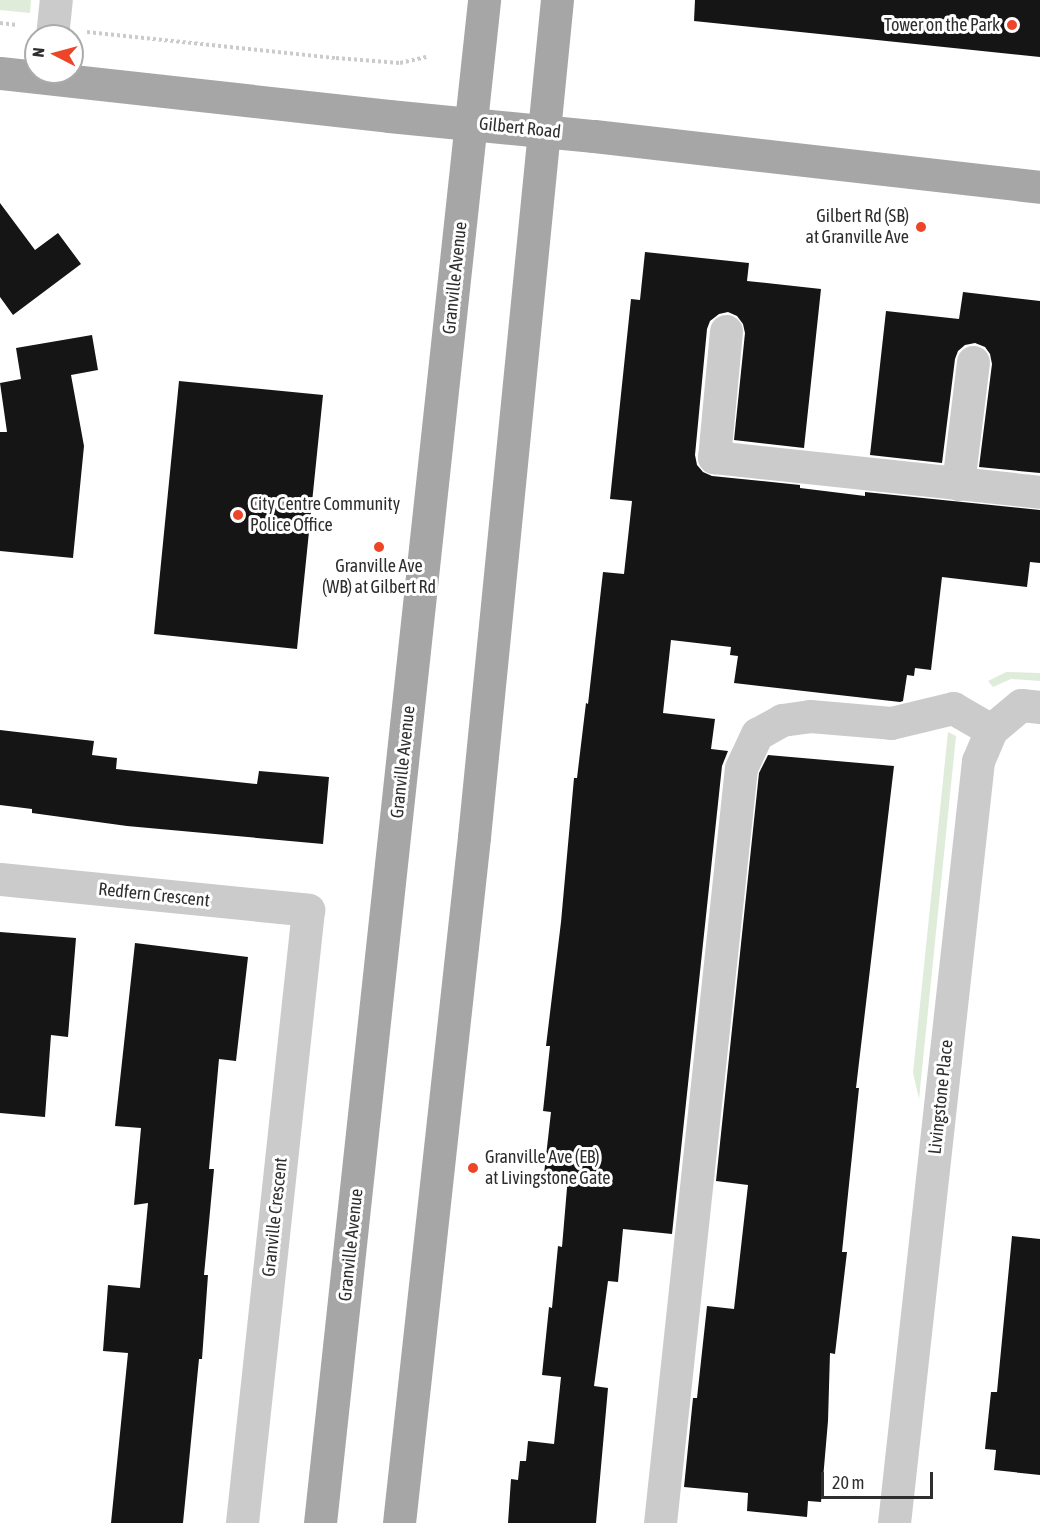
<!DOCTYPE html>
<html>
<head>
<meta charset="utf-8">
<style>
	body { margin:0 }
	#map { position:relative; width:1040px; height:1523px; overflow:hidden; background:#fff; font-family:"Asap Condensed",sans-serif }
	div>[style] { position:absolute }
	.green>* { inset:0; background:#e0ecda }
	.building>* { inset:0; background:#151515 }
	.path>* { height:4px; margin-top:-2px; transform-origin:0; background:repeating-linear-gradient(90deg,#cbcbcb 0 3px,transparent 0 6px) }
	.minor>* { height:33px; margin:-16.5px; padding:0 16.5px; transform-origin:16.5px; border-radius:16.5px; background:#cbcbcb }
	.major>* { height:33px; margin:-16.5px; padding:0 16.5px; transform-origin:16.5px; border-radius:16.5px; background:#a6a6a6 }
	.dots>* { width:16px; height:16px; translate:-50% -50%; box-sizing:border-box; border:3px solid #fff; border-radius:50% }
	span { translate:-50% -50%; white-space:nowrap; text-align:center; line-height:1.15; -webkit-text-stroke:6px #fff; paint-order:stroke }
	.poi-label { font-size:18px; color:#2e2e2e }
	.right { translate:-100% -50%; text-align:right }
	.left { translate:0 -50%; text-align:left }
	.street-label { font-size:18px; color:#2e2e2e }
	.north { position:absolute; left:24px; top:24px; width:60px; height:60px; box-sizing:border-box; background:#fff; border:2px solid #ababab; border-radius:50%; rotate:276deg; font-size:16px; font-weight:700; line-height:24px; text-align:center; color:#2e2e2e }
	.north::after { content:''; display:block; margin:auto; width:21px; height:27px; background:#ec4528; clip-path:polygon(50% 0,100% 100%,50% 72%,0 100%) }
	.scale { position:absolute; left:821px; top:1472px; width:112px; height:27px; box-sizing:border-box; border:3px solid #2e2e2e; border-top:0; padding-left:8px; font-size:18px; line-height:21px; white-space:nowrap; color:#2e2e2e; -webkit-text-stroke:4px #fff; paint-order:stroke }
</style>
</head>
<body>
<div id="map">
	<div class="green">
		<div style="clip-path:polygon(0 0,31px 0,30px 13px,0 10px)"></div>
		<div style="clip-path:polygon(1006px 672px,1040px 673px,1040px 681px,1011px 679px,993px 687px,988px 681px)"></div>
		<div style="clip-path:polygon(948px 732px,956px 736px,919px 1099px,913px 1073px)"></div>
	</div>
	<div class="building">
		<div style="clip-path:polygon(695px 0,1040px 0,1040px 57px,694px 21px)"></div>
		<div style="clip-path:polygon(0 203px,35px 250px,58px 233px,81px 264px,13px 315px,0 297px)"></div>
		<div style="clip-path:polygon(645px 252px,749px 263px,747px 281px,821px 289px,804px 448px,734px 440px,745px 333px,743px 324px,737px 316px,728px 312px,719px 314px,710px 321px,707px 329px,695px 455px,697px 465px,703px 472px,712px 476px,800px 485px,800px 488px,865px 496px,865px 492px,1040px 510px,1040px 563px,1030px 562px,1027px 587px,942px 577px,931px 670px,915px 668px,914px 676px,907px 675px,903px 701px,900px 702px,734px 683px,738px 656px,730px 655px,731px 647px,671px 640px,663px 713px,715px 719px,711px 749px,728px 751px,722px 766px,672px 1234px,623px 1229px,618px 1282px,608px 1281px,594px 1386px,608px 1388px,596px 1523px,508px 1523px,511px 1479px,518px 1480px,520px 1461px,526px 1461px,528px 1441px,554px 1444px,561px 1377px,542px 1375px,549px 1307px,552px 1308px,558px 1246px,562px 1247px,568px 1176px,544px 1174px,551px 1112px,543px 1111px,550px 1046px,546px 1046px,561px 922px,574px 778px,577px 778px,586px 703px,588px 704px,603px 572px,624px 574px,632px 501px,610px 499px,631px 299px,640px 300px)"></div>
		<div style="clip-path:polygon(963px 292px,1040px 301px,1040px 473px,979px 467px,992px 364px,990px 354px,985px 347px,975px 343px,965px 345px,958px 351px,955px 359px,942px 463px,870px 455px,886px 311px,959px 319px)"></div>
		<div style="clip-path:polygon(92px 335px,98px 370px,71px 375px,84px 446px,73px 558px,0 551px,0 432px,7px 432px,0 383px,21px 379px,16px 348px)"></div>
		<div style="clip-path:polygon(179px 381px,323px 395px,297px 649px,154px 634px)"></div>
		<div style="clip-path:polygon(0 730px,94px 741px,92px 755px,117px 758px,116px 769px,257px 784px,259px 771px,329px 777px,323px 844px,127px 826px,32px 813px,32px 809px,0 805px)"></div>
		<div style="clip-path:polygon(768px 755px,894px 766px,856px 1088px,859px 1088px,842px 1252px,847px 1252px,835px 1354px,830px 1353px,828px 1421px,821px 1502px,808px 1501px,807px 1517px,747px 1511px,748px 1493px,684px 1487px,693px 1398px,697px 1398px,707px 1306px,734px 1309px,748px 1185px,716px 1181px,759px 773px)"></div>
		<div style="clip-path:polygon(0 932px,76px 938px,68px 1037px,51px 1035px,45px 1117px,0 1113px)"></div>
		<div style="clip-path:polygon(135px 943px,248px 957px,236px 1061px,219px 1059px,209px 1169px,214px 1169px,204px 1275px,208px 1275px,202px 1359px,199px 1359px,183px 1523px,111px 1523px,128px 1353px,103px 1351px,108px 1285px,140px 1288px,148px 1203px,134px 1205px,141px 1128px,115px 1126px)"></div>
		<div style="clip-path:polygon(1012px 1236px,1040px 1239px,1040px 1475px,994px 1470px,996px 1450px,985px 1449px,991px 1392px,997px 1392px)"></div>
	</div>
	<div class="path">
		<div style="left:0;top:23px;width:17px;rotate:7deg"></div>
		<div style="left:87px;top:32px;width:250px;rotate:6deg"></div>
		<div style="left:336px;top:58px;width:64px;rotate:4.5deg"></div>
		<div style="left:400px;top:63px;width:28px;rotate:-13deg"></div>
	</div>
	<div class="minor">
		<div style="left:52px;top:36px;width:36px;rotate:-84deg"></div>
		<div style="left:726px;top:331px;width:127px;rotate:95.4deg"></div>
		<div style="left:714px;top:457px;width:328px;rotate:6.1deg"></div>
		<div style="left:958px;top:484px;width:123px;rotate:-83deg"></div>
		<div style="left:0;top:879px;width:310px;rotate:5.7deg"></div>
		<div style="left:308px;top:910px;width:617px;rotate:96.15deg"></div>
		<div style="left:660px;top:1523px;width:759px;rotate:-83.88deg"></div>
		<div style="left:741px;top:768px;width:38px;rotate:-65deg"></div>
		<div style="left:757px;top:734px;width:29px;rotate:-29deg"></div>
		<div style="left:782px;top:720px;width:28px;rotate:-8deg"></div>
		<div style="left:810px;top:716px;width:81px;rotate:4.9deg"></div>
		<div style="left:891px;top:723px;width:64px;rotate:-13.6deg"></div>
		<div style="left:953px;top:708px;width:44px;rotate:30.1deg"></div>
		<div style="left:894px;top:1523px;width:767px;rotate:-83.71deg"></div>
		<div style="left:978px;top:761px;width:34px;rotate:-67deg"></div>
		<div style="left:991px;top:730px;width:39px;rotate:-40deg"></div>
		<div style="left:1021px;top:705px;width:19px;rotate:6deg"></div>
	</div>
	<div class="major">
		<div style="left:0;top:73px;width:391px;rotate:6.3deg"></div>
		<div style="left:389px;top:116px;width:206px;rotate:5.6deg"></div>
		<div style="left:594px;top:136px;width:449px;rotate:6.5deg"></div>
		<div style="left:320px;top:1523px;width:1532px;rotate:-83.85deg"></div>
		<div style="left:399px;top:1523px;width:690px;rotate:-83.76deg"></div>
		<div style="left:474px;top:837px;width:841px;rotate:-84.34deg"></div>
	</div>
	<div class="dots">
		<div style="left:1012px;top:25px;background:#ec4528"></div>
		<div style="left:921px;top:227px;background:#ec4528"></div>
		<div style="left:238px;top:515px;background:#ec4528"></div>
		<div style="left:379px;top:547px;background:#ec4528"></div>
		<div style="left:473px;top:1168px;background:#ec4528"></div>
	</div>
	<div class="poi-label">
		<span class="right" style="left:1000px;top:25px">Tower on the Park</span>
		<span class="right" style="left:909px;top:227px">Gilbert Rd (SB)<br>at Granville Ave</span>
		<span class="left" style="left:250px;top:515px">City Centre Community<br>Police Office</span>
		<span style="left:379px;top:577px">Granville Ave<br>(WB) at Gilbert Rd</span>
		<span class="left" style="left:485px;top:1168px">Granville Ave (EB)<br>at Livingstone Gate</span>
	</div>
	<div class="street-label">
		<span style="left:520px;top:128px;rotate:6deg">Gilbert Road</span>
		<span style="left:455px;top:278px;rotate:-84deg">Granville Avenue</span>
		<span style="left:403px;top:762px;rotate:-84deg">Granville Avenue</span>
		<span style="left:154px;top:895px;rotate:6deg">Redfern Crescent</span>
		<span style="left:941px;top:1097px;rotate:-84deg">Livingstone Place</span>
		<span style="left:275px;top:1217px;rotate:-84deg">Granville Crescent</span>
		<span style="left:351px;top:1245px;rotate:-84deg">Granville Avenue</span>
	</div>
	<div class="north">N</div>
	<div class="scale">20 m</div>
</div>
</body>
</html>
